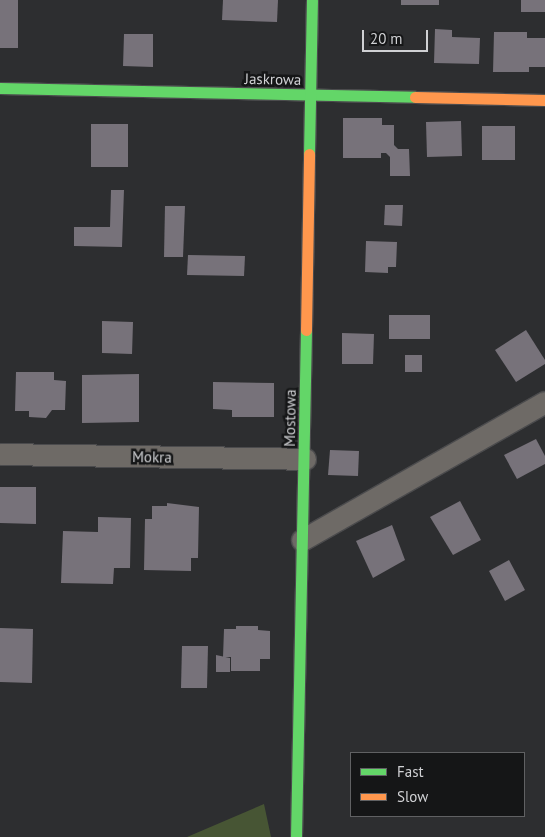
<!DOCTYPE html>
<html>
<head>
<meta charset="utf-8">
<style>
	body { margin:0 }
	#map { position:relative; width:545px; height:837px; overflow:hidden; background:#2d2e30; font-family:"PT Sans",sans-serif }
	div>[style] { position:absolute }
	.green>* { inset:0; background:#475534 }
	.building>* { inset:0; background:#77727a }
	.roads { filter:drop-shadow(1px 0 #4b4b4d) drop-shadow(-1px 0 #4b4b4d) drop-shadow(0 1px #4b4b4d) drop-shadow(0 -1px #4b4b4d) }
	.street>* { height:21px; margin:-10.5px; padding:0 10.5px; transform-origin:10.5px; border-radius:10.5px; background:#6e6a66 }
	.fast>* { height:11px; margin:-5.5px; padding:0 5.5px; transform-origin:5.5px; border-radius:5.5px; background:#63d668 }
	.slow>* { height:11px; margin:-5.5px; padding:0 5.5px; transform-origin:5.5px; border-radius:5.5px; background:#ff974d }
	span { translate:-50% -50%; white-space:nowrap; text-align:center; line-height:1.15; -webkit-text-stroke:5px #151617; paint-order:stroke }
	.street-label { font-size:15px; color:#d0d1d4 }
	.legend { position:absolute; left:350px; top:752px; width:175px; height:65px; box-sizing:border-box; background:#151617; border:1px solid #606163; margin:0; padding:6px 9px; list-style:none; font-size:15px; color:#d0d1d4 }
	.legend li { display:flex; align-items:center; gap:10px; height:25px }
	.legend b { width:25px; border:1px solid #606163 }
	.scale { position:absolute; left:362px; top:30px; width:66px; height:22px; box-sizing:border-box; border:2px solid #d0d1d4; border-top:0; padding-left:6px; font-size:15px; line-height:18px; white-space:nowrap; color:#d0d1d4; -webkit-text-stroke:4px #151617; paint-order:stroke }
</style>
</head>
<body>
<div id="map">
	<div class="green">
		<div style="clip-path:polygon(264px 804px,271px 837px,187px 837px)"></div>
	</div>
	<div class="building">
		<div style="clip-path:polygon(0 0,18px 0,18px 48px,0 48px)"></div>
		<div style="clip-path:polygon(223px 0,278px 0,277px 22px,222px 20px)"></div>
		<div style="clip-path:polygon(401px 0,439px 0,439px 5px,401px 5px)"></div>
		<div style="clip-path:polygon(521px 0,545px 0,545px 12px,521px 12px)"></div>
		<div style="clip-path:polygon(435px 29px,452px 30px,452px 37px,480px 38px,479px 64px,434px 63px)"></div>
		<div style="clip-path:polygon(494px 32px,527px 32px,527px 38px,545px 38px,545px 67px,529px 67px,529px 72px,493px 72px)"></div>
		<div style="clip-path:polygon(124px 34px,153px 34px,153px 67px,123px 66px)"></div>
		<div style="clip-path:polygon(343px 118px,382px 118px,382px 125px,394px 125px,394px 145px,398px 149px,409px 149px,410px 176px,390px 176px,390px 157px,386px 153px,381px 153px,381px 158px,343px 158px)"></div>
		<div style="clip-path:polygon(461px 121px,462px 156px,427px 157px,426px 122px)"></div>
		<div style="clip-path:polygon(91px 124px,128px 124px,128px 167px,91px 167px)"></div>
		<div style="clip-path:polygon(482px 126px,515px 126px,515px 160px,482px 160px)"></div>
		<div style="clip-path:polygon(111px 190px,124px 190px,122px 247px,74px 246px,74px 227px,110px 227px)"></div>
		<div style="clip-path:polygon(385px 205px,403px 205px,402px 226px,384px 225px)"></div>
		<div style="clip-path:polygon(165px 206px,185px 206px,183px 257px,164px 257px)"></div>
		<div style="clip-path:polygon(366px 241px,397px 242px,396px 267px,388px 267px,388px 273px,365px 272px)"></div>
		<div style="clip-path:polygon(188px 255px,245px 256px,244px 276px,187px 275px)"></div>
		<div style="clip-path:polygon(389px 315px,430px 315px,430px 339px,389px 339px)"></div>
		<div style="clip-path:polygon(102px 321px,133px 322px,132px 354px,102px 353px)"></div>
		<div style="clip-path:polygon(526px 330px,545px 360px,545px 364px,516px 382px,495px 350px)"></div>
		<div style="clip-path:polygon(342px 333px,374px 334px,373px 364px,342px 364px)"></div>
		<div style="clip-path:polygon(405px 355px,422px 355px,422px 372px,405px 372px)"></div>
		<div style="clip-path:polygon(16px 372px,54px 372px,54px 380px,66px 381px,65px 410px,52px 410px,46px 418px,29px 417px,29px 411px,15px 411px)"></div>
		<div style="clip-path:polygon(139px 374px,139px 422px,82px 423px,82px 375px)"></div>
		<div style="clip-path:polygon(213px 382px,274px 383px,274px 417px,232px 417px,232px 410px,213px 409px)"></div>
		<div style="clip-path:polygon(536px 439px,545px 456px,545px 464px,517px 479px,504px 455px)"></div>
		<div style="clip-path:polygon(330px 450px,359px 451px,358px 476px,328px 475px)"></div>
		<div style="clip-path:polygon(0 487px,36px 487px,36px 524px,0 523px)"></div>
		<div style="clip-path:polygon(460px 501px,481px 540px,453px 555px,430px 517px)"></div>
		<div style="clip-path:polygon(167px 503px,199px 507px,198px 558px,191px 558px,191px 571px,144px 570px,145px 519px,152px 519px,152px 506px,167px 506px)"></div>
		<div style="clip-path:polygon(98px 517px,131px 518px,130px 568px,114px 568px,113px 584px,61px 583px,63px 531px,98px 532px)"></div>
		<div style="clip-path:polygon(392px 525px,405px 560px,373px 578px,356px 541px)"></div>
		<div style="clip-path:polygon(509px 560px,525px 590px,505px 601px,489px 571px)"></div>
		<div style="clip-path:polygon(236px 626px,258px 626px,258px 630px,270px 631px,270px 659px,260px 659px,260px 671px,231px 671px,231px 657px,223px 657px,224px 629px,236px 629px)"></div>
		<div style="clip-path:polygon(0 628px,33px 629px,32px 683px,0 682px)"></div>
		<div style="clip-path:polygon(182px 646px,208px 646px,207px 688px,181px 688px)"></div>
		<div style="clip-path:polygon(216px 655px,230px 658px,230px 672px,216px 672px)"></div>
	</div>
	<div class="roads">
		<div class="street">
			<div style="left:0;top:454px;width:305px;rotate:0.9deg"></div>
			<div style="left:302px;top:540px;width:279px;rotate:-29.6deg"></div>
		</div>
		<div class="fast">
			<div style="left:0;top:88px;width:415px;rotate:1.2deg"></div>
			<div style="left:309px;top:154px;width:154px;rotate:-88.9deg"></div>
			<div style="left:296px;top:837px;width:507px;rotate:-88.87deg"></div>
		</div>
		<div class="slow">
			<div style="left:415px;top:97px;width:130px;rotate:1.3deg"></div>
			<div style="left:306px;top:330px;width:176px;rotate:-89deg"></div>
		</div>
	</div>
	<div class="street-label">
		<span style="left:273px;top:79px;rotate:1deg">Jaskrowa</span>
		<span style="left:290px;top:418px;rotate:-89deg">Mostowa</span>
		<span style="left:152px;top:457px;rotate:1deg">Mokra</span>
	</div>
	<ul class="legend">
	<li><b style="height:6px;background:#63d668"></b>Fast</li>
	<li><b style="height:6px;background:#ff974d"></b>Slow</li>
	</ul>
	<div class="scale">20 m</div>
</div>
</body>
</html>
